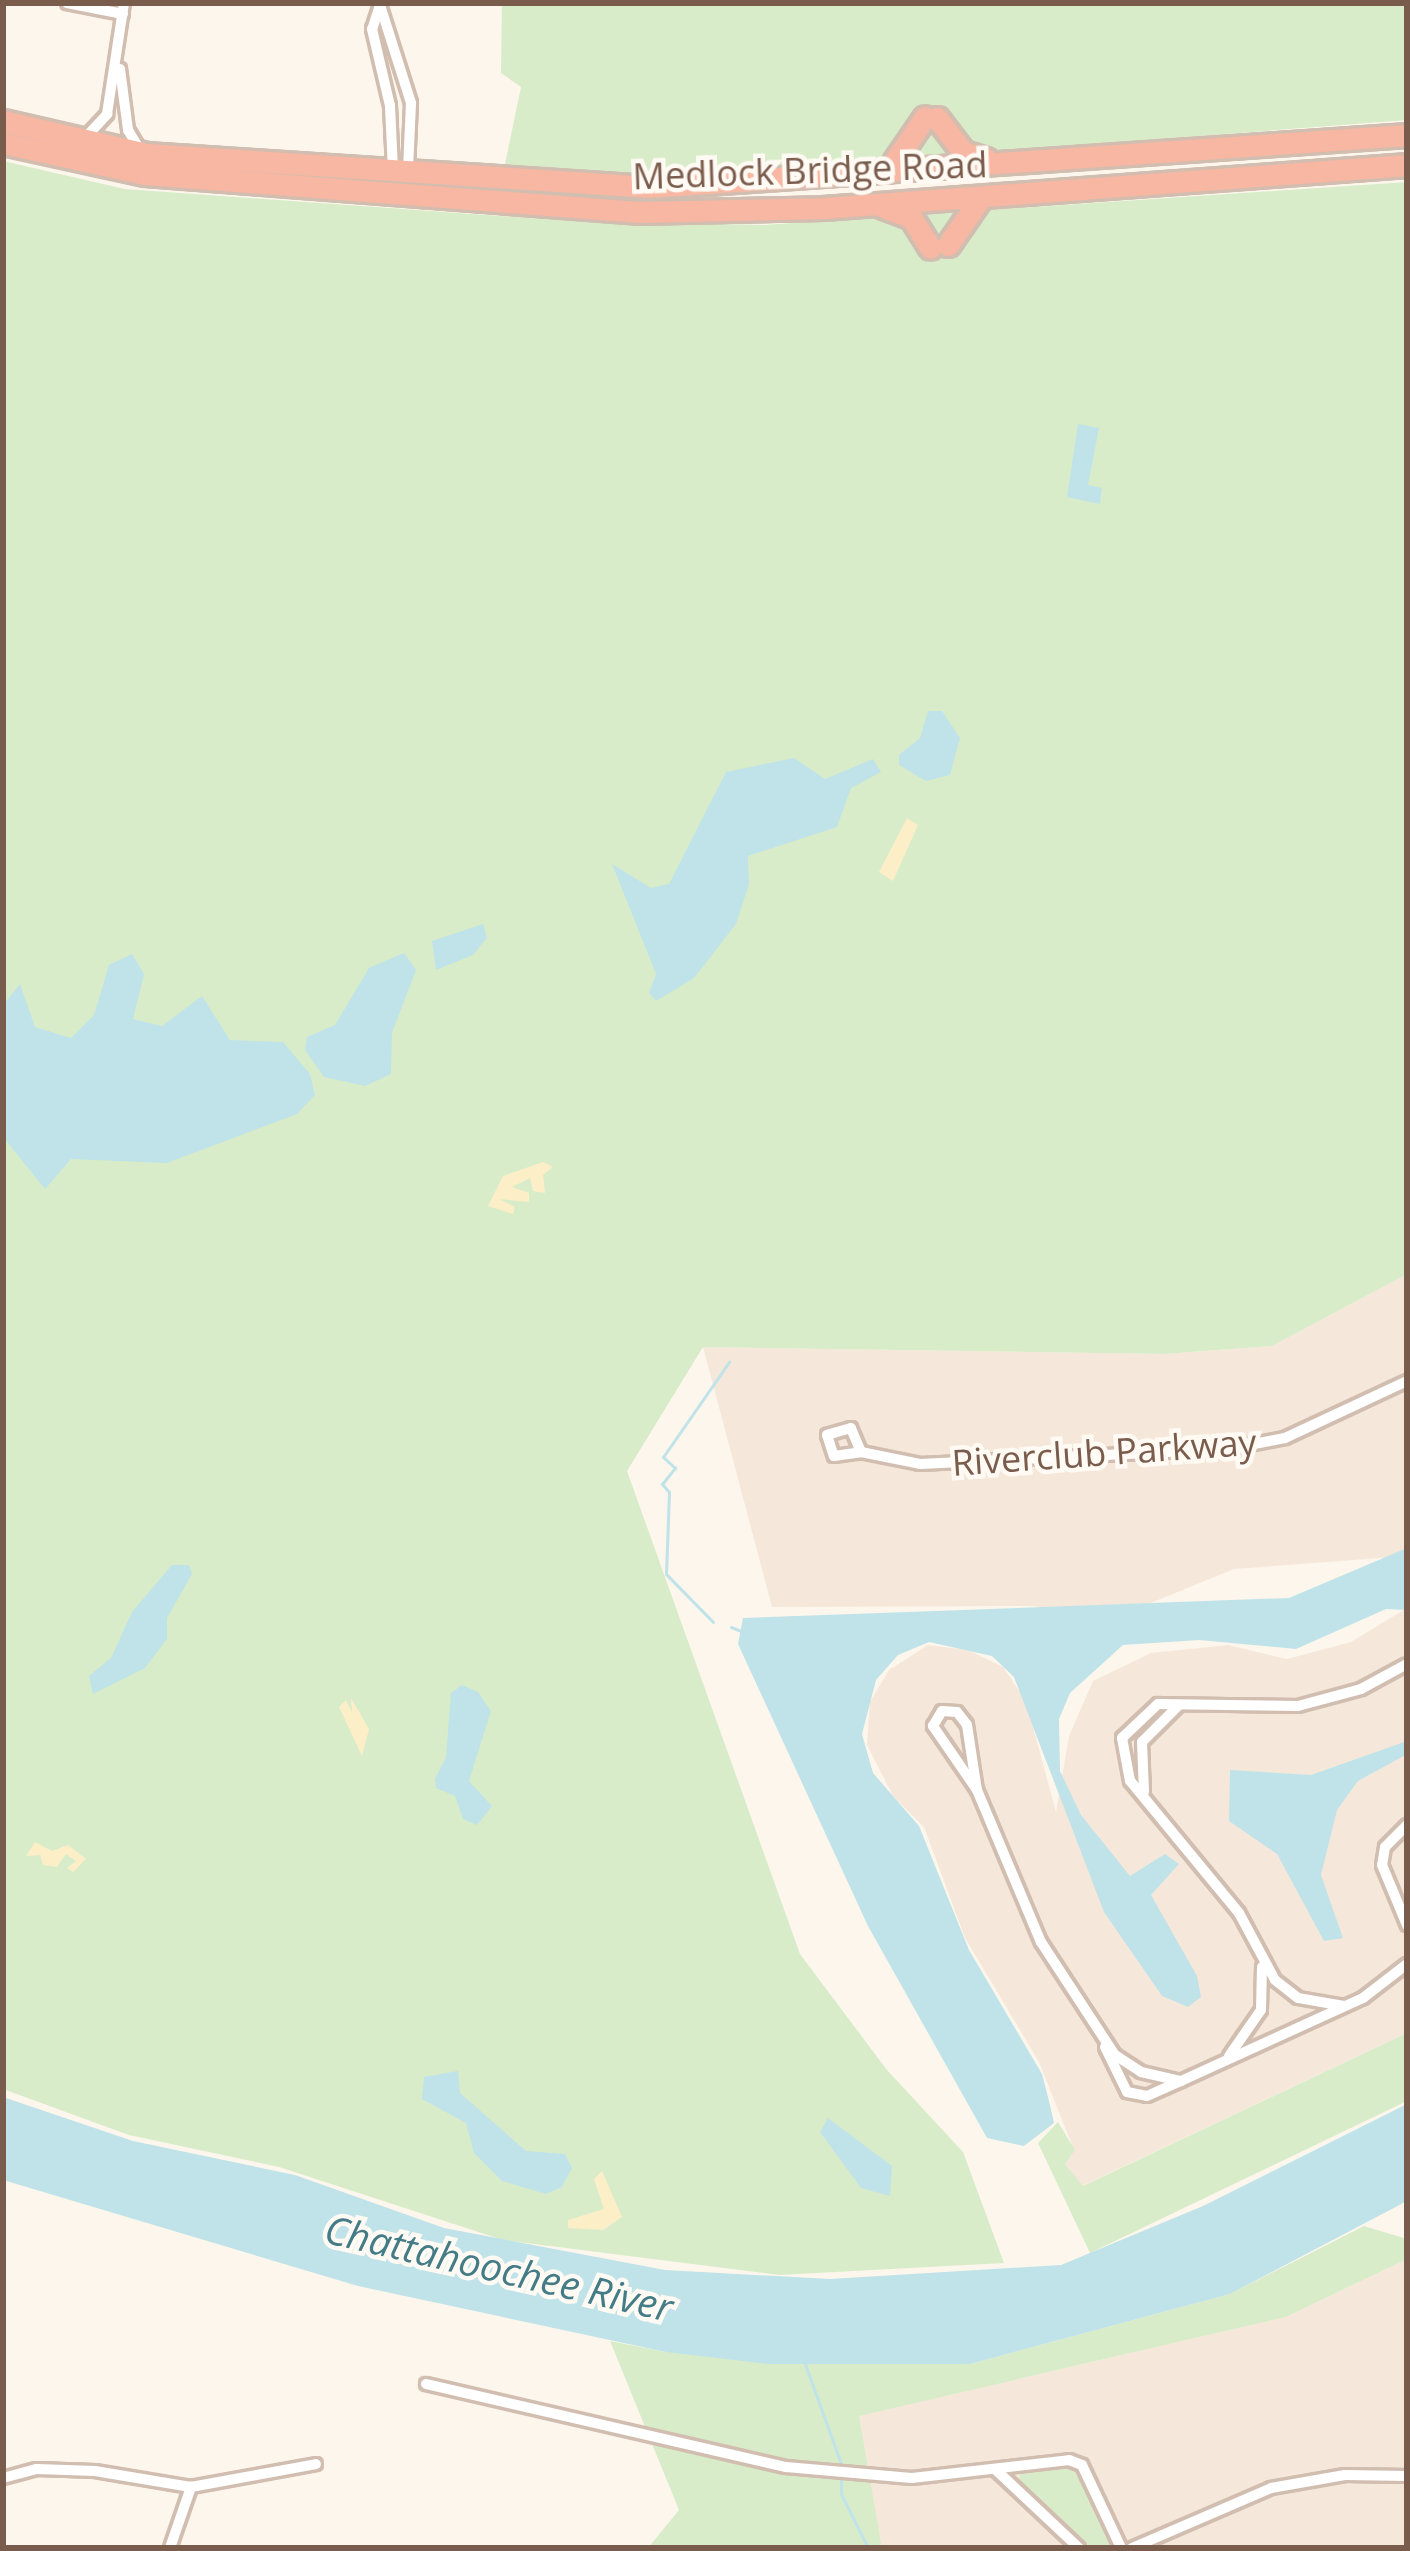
<!DOCTYPE html>
<html>
<head>
<meta charset="utf-8">
<style>
	body { margin:0 }
	#map { position:relative; width:1410px; height:2551px; overflow:hidden; background:#fdf6ec; font-family:"Open Sans",sans-serif }
	div>[style] { position:absolute }
	.residential>* { inset:0; background:#f5e8da }
	.green>* { inset:0; background:#d8ecc9 }
	.sand>* { inset:0; background:#fcefc7 }
	.water>* { inset:0; background:#bfe3e8 }
	.stream>* { height:3px; margin:-1.5px; padding:0 1.5px; transform-origin:1.5px; border-radius:1.5px; background:#bfe3e8 }
	.roads { filter:drop-shadow(3px 0 #d1beb0) drop-shadow(-3px 0 #d1beb0) drop-shadow(0 3px #d1beb0) drop-shadow(0 -3px #d1beb0) }
	.street>* { height:10px; margin:-5px; padding:0 5px; transform-origin:5px; border-radius:5px; background:#fff }
	.highway>* { height:21px; margin:-10.5px; padding:0 10.5px; transform-origin:10.5px; border-radius:10.5px; background:#f7b7a3 }
	span { translate:-50% -50%; white-space:nowrap; text-align:center; line-height:1.15; -webkit-text-stroke:9px #fffaf3; paint-order:stroke }
	.street-label { font-size:36px; color:#7a5c4d }
	.water-label { font-size:39px; color:#437c86; font-style:italic }
	.frame { position:absolute; inset:0; border:6px solid #7a5c4d; pointer-events:none }
</style>
</head>
<body>
<div id="map">
	<div class="residential">
		<div style="clip-path:polygon(1407px 1274px,1407px 1556px,1234px 1569px,1131px 1611px,1076px 1620px,1035px 1606px,772px 1607px,703px 1347px,1164px 1354px,1272px 1346px)"></div>
		<div style="clip-path:polygon(1407px 1608px,1407px 2033px,1082px 2186px,1065px 2164px,1074px 2150px,1039px 2062px,965px 1938px,924px 1827px,893px 1796px,867px 1745px,870px 1702px,889px 1670px,928px 1645px,968px 1650px,1003px 1667px,1026px 1701px,1056px 1812px,1069px 1736px,1093px 1681px,1151px 1653px,1228px 1645px,1287px 1659px,1351px 1642px)"></div>
		<div style="clip-path:polygon(1407px 2259px,1407px 2548px,882px 2548px,858px 2416px,1286px 2317px)"></div>
	</div>
	<div class="green">
		<div style="clip-path:polygon(502px 3px,1407px 3px,1407px 120px,733px 172px,525px 175px,505px 164px,521px 87px,501px 73px)"></div>
		<div style="clip-path:polygon(3px 161px,125px 189px,557px 220px,764px 225px,1407px 182px,1407px 1274px,1272px 1346px,1164px 1354px,703px 1347px,627px 1471px,800px 1954px,887px 2070px,963px 2152px,1004px 2263px,779px 2275px,503px 2240px,279px 2167px,129px 2135px,3px 2089px)"></div>
		<div style="clip-path:polygon(1407px 2033px,1407px 2101px,1090px 2253px,1038px 2143px,1058px 2122px,1075px 2150px,1065px 2164px,1083px 2186px)"></div>
		<div style="clip-path:polygon(1364px 2226px,1407px 2239px,1407px 2259px,1286px 2317px,859px 2416px,882px 2548px,648px 2548px,679px 2510px,610px 2341px,666px 2352px,970px 2364px,1230px 2294px)"></div>
		<div style="clip-path:polygon(1076px 2468px,1111px 2539px,1108px 2548px,1088px 2548px,1018px 2483px,1021px 2473px)"></div>
	</div>
	<div class="sand">
		<div style="clip-path:polygon(907px 818px,918px 825px,893px 881px,879px 872px)"></div>
		<div style="clip-path:polygon(543px 1162px,553px 1167px,543px 1175px,545px 1193px,533px 1191px,530px 1178px,512px 1187px,529px 1193px,529px 1202px,499px 1199px,515px 1207px,513px 1214px,488px 1206px,503px 1176px)"></div>
		<div style="clip-path:polygon(351px 1698px,369px 1729px,362px 1756px,339px 1707px,346px 1700px,352px 1712px)"></div>
		<div style="clip-path:polygon(35px 1842px,52px 1851px,68px 1845px,86px 1859px,73px 1872px,67px 1868px,76px 1861px,66px 1854px,57px 1867px,43px 1865px,40px 1855px,26px 1856px)"></div>
		<div style="clip-path:polygon(602px 2171px,622px 2217px,603px 2230px,568px 2228px,568px 2220px,604px 2209px,594px 2179px)"></div>
	</div>
	<div class="water">
		<div style="clip-path:polygon(1078px 424px,1099px 428px,1088px 485px,1102px 488px,1100px 504px,1067px 497px)"></div>
		<div style="clip-path:polygon(928px 711px,942px 711px,960px 738px,950px 775px,926px 781px,899px 765px,899px 755px,920px 738px)"></div>
		<div style="clip-path:polygon(794px 758px,825px 779px,873px 759px,881px 772px,851px 788px,837px 827px,748px 856px,749px 884px,736px 924px,694px 978px,656px 1001px,649px 993px,656px 974px,612px 864px,651px 888px,669px 884px,726px 772px)"></div>
		<div style="clip-path:polygon(483px 924px,487px 938px,473px 955px,436px 970px,432px 941px)"></div>
		<div style="clip-path:polygon(404px 953px,416px 970px,392px 1033px,391px 1074px,365px 1086px,324px 1077px,305px 1050px,307px 1037px,335px 1025px,369px 968px)"></div>
		<div style="clip-path:polygon(132px 954px,144px 974px,133px 1019px,162px 1026px,202px 996px,230px 1040px,283px 1042px,310px 1074px,315px 1095px,297px 1114px,167px 1163px,71px 1159px,45px 1189px,3px 1137px,3px 1005px,20px 984px,35px 1027px,71px 1038px,94px 1015px,109px 965px)"></div>
		<div style="clip-path:polygon(1407px 1548px,1407px 1610px,1386px 1609px,1296px 1649px,1199px 1640px,1123px 1645px,1070px 1693px,1059px 1719px,1060px 1771px,1081px 1815px,1130px 1876px,1165px 1854px,1179px 1864px,1151px 1895px,1197px 1976px,1201px 1997px,1188px 2007px,1162px 1996px,1104px 1912px,1014px 1677px,992px 1656px,929px 1642px,898px 1655px,876px 1680px,862px 1734px,873px 1773px,919px 1826px,969px 1950px,1042px 2074px,1050px 2105px,1054px 2123px,1024px 2146px,987px 2138px,868px 1926px,738px 1644px,743px 1618px,1289px 1598px)"></div>
		<div style="clip-path:polygon(172px 1565px,189px 1565px,192px 1574px,167px 1618px,167px 1639px,145px 1668px,93px 1694px,89px 1676px,111px 1658px,132px 1612px)"></div>
		<div style="clip-path:polygon(462px 1685px,478px 1692px,491px 1711px,469px 1781px,492px 1806px,477px 1825px,463px 1819px,455px 1796px,436px 1788px,435px 1779px,446px 1757px,451px 1693px)"></div>
		<div style="clip-path:polygon(1407px 1741px,1407px 1754px,1358px 1781px,1337px 1810px,1321px 1875px,1343px 1938px,1324px 1941px,1277px 1854px,1229px 1821px,1230px 1770px,1311px 1775px)"></div>
		<div style="clip-path:polygon(458px 2071px,460px 2093px,526px 2151px,565px 2154px,572px 2168px,562px 2187px,546px 2194px,502px 2181px,474px 2153px,466px 2123px,422px 2099px,424px 2077px)"></div>
		<div style="clip-path:polygon(3px 2097px,133px 2141px,295px 2175px,444px 2228px,665px 2270px,830px 2279px,1061px 2265px,1203px 2206px,1407px 2104px,1407px 2201px,1230px 2294px,970px 2364px,768px 2364px,666px 2352px,358px 2286px,3px 2180px)"></div>
		<div style="clip-path:polygon(828px 2118px,892px 2166px,890px 2196px,861px 2188px,820px 2132px)"></div>
	</div>
	<div class="stream">
		<div style="left:713px;top:1622px;width:67px;rotate:-134.4deg"></div>
		<div style="left:666px;top:1574px;width:82px;rotate:-87.9deg"></div>
		<div style="left:669px;top:1492px;width:11px;rotate:-131deg"></div>
		<div style="left:662px;top:1484px;width:21px;rotate:-51deg"></div>
		<div style="left:675px;top:1468px;width:16px;rotate:-137deg"></div>
		<div style="left:663px;top:1457px;width:116px;rotate:-55.2deg"></div>
		<div style="left:731px;top:1627px;width:11px;rotate:22deg"></div>
		<div style="left:804px;top:2361px;width:109px;rotate:70.2deg"></div>
		<div style="left:841px;top:2464px;width:30px;rotate:90deg"></div>
		<div style="left:841px;top:2494px;width:60px;rotate:63.4deg"></div>
	</div>
	<div class="roads">
		<div class="street">
			<div style="left:67px;top:3px;width:57px;rotate:11.1deg"></div>
			<div style="left:380px;top:5px;width:103px;rotate:72.4deg"></div>
			<div style="left:411px;top:103px;width:66px;rotate:92.6deg"></div>
			<div style="left:380px;top:5px;width:25px;rotate:108deg"></div>
			<div style="left:372px;top:29px;width:79px;rotate:76.8deg"></div>
			<div style="left:390px;top:106px;width:63px;rotate:87.3deg"></div>
			<div style="left:120px;top:69px;width:62px;rotate:82.5deg"></div>
			<div style="left:128px;top:130px;width:21px;rotate:59deg"></div>
			<div style="left:85px;top:138px;width:33px;rotate:-47deg"></div>
			<div style="left:107px;top:114px;width:112px;rotate:-81.3deg"></div>
			<div style="left:861px;top:1452px;width:26px;rotate:-113deg"></div>
			<div style="left:851px;top:1428px;width:25px;rotate:164deg"></div>
			<div style="left:827px;top:1435px;width:22px;rotate:72deg"></div>
			<div style="left:834px;top:1456px;width:27px;rotate:-8deg"></div>
			<div style="left:861px;top:1452px;width:60px;rotate:11.5deg"></div>
			<div style="left:920px;top:1464px;width:308px;rotate:-2.8deg"></div>
			<div style="left:1228px;top:1449px;width:58px;rotate:-10.9deg"></div>
			<div style="left:1285px;top:1438px;width:135px;rotate:-25deg"></div>
			<div style="left:942px;top:1711px;width:15px;rotate:4deg"></div>
			<div style="left:957px;top:1712px;width:16px;rotate:52deg"></div>
			<div style="left:967px;top:1725px;width:66px;rotate:81.3deg"></div>
			<div style="left:977px;top:1790px;width:78px;rotate:-124.5deg"></div>
			<div style="left:933px;top:1726px;width:17px;rotate:-59deg"></div>
			<div style="left:977px;top:1790px;width:165px;rotate:67.2deg"></div>
			<div style="left:1041px;top:1942px;width:135px;rotate:56.8deg"></div>
			<div style="left:1115px;top:2055px;width:31px;rotate:33deg"></div>
			<div style="left:1141px;top:2072px;width:41px;rotate:12.7deg"></div>
			<div style="left:1181px;top:2081px;width:200px;rotate:-24.5deg"></div>
			<div style="left:1363px;top:1998px;width:56px;rotate:-37.7deg"></div>
			<div style="left:1144px;top:1792px;width:50px;rotate:-92.3deg"></div>
			<div style="left:1142px;top:1742px;width:52px;rotate:-45deg"></div>
			<div style="left:1407px;top:1825px;width:31px;rotate:135deg"></div>
			<div style="left:1385px;top:1847px;width:18px;rotate:99deg"></div>
			<div style="left:1382px;top:1865px;width:65px;rotate:67.4deg"></div>
			<div style="left:1344px;top:2006px;width:47px;rotate:-170.1deg"></div>
			<div style="left:1298px;top:1998px;width:29px;rotate:-142deg"></div>
			<div style="left:1275px;top:1980px;width:76px;rotate:-118.2deg"></div>
			<div style="left:1239px;top:1913px;width:171px;rotate:-129.5deg"></div>
			<div style="left:1130px;top:1781px;width:44px;rotate:-100.5deg"></div>
			<div style="left:1122px;top:1738px;width:50px;rotate:-43.4deg"></div>
			<div style="left:1158px;top:1704px;width:140px;rotate:0.8deg"></div>
			<div style="left:1298px;top:1706px;width:65px;rotate:-15.1deg"></div>
			<div style="left:1361px;top:1689px;width:52px;rotate:-28.5deg"></div>
			<div style="left:1105px;top:2047px;width:50px;rotate:63.9deg"></div>
			<div style="left:1127px;top:2092px;width:20px;rotate:11deg"></div>
			<div style="left:1147px;top:2096px;width:36px;rotate:-24deg"></div>
			<div style="left:1229px;top:2056px;width:56px;rotate:-55.2deg"></div>
			<div style="left:1261px;top:2010px;width:43px;rotate:-88.7deg"></div>
			<div style="left:426px;top:2384px;width:369px;rotate:13deg"></div>
			<div style="left:786px;top:2467px;width:126px;rotate:5deg"></div>
			<div style="left:912px;top:2478px;width:158px;rotate:-6.5deg"></div>
			<div style="left:1069px;top:2460px;width:14px;rotate:21deg"></div>
			<div style="left:1082px;top:2465px;width:92px;rotate:64.8deg"></div>
			<div style="left:996px;top:2470px;width:114px;rotate:43.2deg"></div>
			<div style="left:3px;top:2478px;width:35px;rotate:-15deg"></div>
			<div style="left:37px;top:2469px;width:58px;rotate:2deg"></div>
			<div style="left:95px;top:2471px;width:97px;rotate:9.5deg"></div>
			<div style="left:191px;top:2487px;width:127px;rotate:-10.4deg"></div>
			<div style="left:170px;top:2548px;width:65px;rotate:-71deg"></div>
			<div style="left:1132px;top:2548px;width:151px;rotate:-23.3deg"></div>
			<div style="left:1271px;top:2488px;width:75px;rotate:-10deg"></div>
			<div style="left:1345px;top:2475px;width:62px;rotate:0.9deg"></div>
		</div>
		<div class="highway">
			<div style="left:937px;top:118px;width:43px;rotate:52.6deg"></div>
			<div style="left:963px;top:152px;width:24px;rotate:17deg"></div>
			<div style="left:3px;top:121px;width:147px;rotate:13deg"></div>
			<div style="left:146px;top:154px;width:504px;rotate:3.75deg"></div>
			<div style="left:649px;top:187px;width:760px;rotate:-3.92deg"></div>
			<div style="left:3px;top:143px;width:145px;rotate:12.3deg"></div>
			<div style="left:145px;top:174px;width:494px;rotate:4.4deg"></div>
			<div style="left:638px;top:212px;width:185px;rotate:-1.2deg"></div>
			<div style="left:823px;top:208px;width:586px;rotate:-4.21deg"></div>
			<div style="left:888px;top:171px;width:65px;rotate:-55.6deg"></div>
			<div style="left:883px;top:207px;width:30px;rotate:20deg"></div>
			<div style="left:911px;top:217px;width:36px;rotate:58deg"></div>
			<div style="left:948px;top:245px;width:58px;rotate:-55.5deg"></div>
		</div>
	</div>
	<div class="street-label">
		<span style="left:810px;top:170px;rotate:-2deg">Medlock Bridge Road</span>
		<span style="left:1104px;top:1452px;rotate:-4deg">Riverclub Parkway</span>
	</div>
	<div class="water-label">
		<span style="left:499px;top:2268px;rotate:13deg">Chattahoochee River</span>
	</div>
	<div class="frame"></div>
</div>
</body>
</html>
